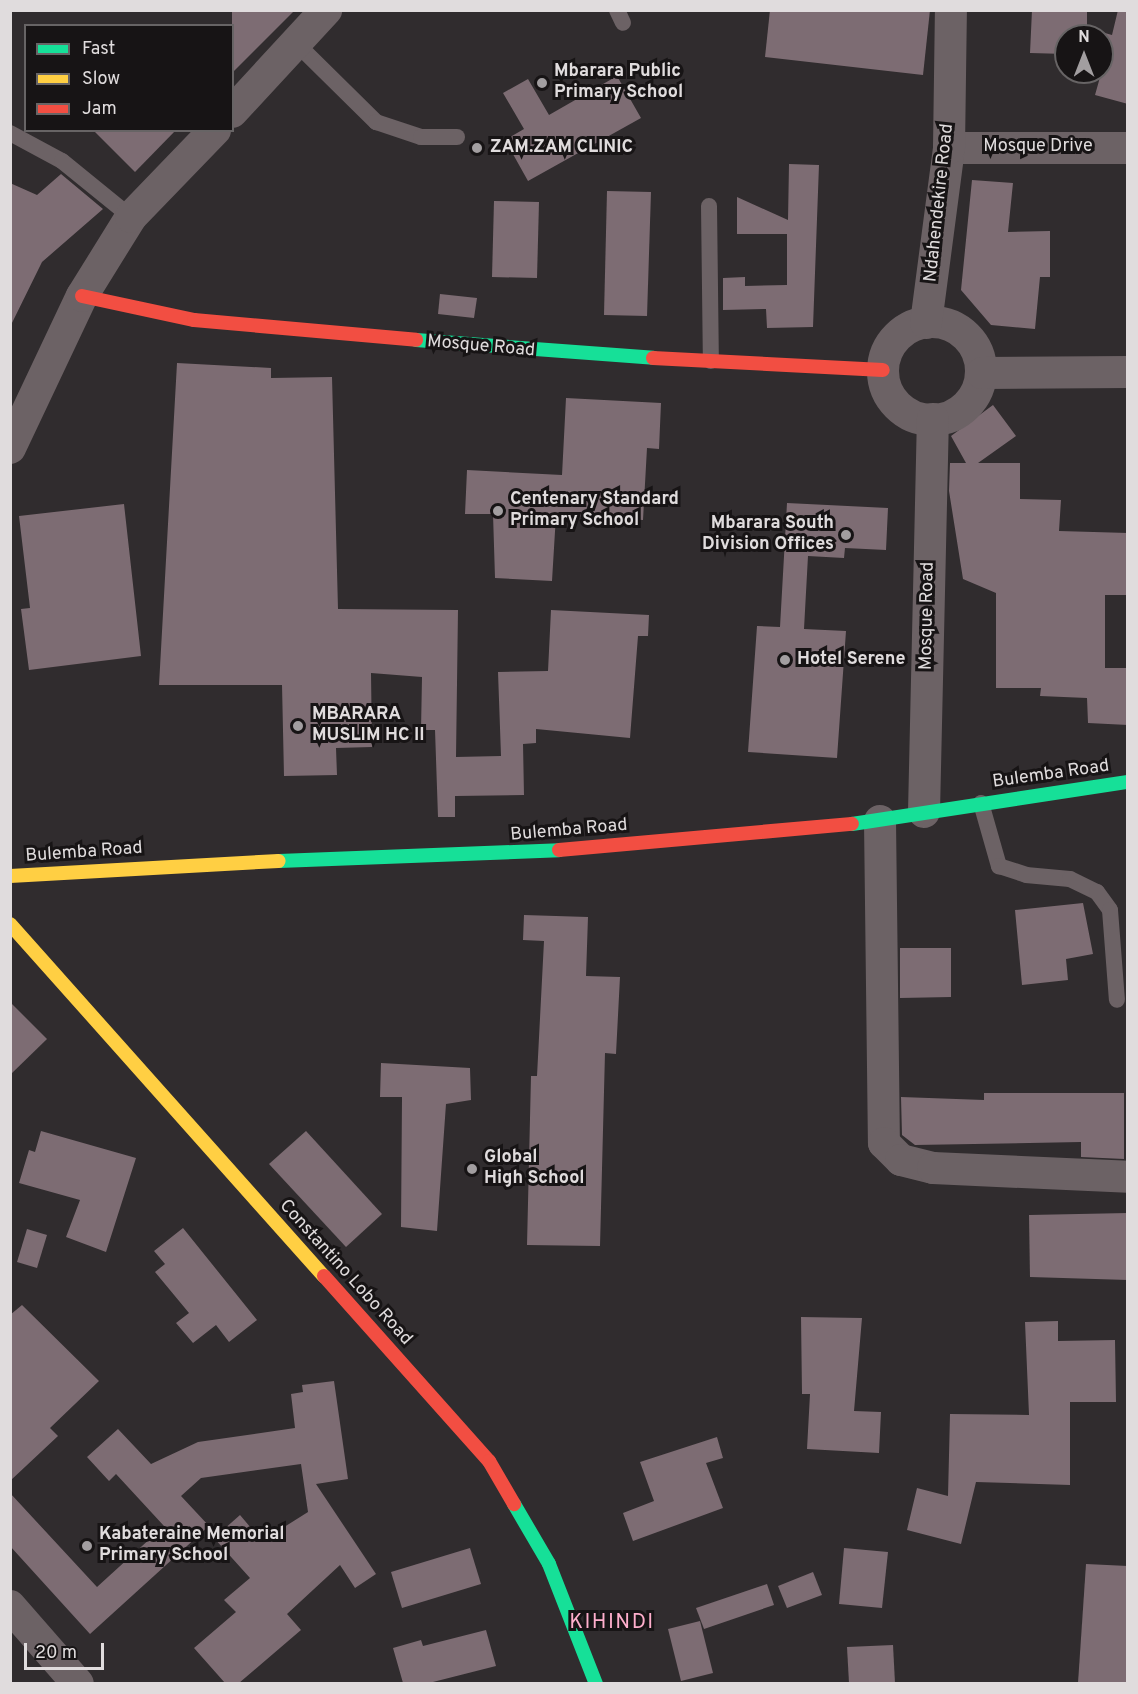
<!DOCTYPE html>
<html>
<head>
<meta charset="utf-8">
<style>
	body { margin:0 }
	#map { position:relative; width:1138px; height:1694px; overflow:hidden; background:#302c2e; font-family:Overpass,sans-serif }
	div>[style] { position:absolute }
	.building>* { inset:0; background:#7d6c73 }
	.lane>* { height:16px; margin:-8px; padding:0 8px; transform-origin:8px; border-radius:8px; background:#6c6265 }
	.street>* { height:32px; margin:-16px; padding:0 16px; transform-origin:16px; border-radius:16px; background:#6c6265 }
	.street>.ring { margin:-16px; padding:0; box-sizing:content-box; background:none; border:32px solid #6c6265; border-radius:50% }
	.fast>* { height:14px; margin:-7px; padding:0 7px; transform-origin:7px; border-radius:7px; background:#16e098 }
	.slow>* { height:14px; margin:-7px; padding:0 7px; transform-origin:7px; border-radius:7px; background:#ffcf43 }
	.jam>* { height:14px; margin:-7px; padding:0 7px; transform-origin:7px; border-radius:7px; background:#f24e42 }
	.dots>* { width:16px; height:16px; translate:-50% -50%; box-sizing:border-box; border:3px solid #171415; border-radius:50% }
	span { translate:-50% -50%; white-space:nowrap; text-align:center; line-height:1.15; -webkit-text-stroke:6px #171415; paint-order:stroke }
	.poi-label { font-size:18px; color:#e0dcdd; font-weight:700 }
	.left { translate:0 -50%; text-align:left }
	.right { translate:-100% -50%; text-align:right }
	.street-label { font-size:18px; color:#e0dcdd }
	.quarter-label { font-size:21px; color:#feaecc; letter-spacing:1.5px }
	.frame { position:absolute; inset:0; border:12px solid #e0dcdd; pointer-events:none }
	.legend { position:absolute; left:24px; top:24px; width:210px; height:108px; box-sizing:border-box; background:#171415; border:2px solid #676465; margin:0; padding:8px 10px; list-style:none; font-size:18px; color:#e0dcdd }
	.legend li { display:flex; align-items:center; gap:12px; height:30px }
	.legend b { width:30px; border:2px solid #676465 }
	.north { position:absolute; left:1054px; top:24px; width:60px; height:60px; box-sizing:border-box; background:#171415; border:2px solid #676465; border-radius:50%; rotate:0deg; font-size:16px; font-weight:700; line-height:24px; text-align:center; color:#e0dcdd }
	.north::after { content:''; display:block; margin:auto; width:21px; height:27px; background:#a29ea0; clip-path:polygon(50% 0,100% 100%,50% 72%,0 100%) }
	.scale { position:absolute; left:24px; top:1643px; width:80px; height:27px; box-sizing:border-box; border:3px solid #e0dcdd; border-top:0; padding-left:8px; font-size:18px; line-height:21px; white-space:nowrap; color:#e0dcdd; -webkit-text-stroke:4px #171415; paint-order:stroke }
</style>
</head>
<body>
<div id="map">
	<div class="building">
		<div style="clip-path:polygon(232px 10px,295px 10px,232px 73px)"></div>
		<div style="clip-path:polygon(770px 10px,930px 10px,923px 75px,765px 57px)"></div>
		<div style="clip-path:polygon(1032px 10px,1087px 10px,1087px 28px,1112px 35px,1118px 10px,1128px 10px,1128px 104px,1095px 95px,1106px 56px,1102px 56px,1102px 36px,1066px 36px,1066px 54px,1030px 53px)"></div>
		<div style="clip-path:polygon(617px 76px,641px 118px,528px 181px,505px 140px,524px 129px,503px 93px,528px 79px,549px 115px)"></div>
		<div style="clip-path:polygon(93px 130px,176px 130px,135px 172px)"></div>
		<div style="clip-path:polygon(789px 164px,819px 165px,813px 327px,767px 328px,766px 309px,723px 310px,723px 278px,745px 277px,745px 286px,787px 285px,787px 234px,737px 234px,737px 197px,788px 220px)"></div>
		<div style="clip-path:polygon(61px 174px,103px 209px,42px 262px,10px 327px,10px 183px,37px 195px)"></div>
		<div style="clip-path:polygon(972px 180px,1013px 183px,1008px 232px,1050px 231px,1050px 277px,1040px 277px,1035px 329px,991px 325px,961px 290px)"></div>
		<div style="clip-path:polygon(607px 191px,651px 192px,647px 316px,604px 315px)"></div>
		<div style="clip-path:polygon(494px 201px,539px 202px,537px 278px,492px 277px)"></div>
		<div style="clip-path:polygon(440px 294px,477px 298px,474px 318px,438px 314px)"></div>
		<div style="clip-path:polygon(177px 363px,271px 368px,271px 378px,332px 377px,338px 609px,458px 610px,456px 757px,501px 756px,498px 672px,548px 671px,551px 610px,649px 615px,648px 636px,638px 636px,630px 738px,536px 729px,536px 743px,523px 744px,524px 795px,455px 796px,455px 817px,438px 817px,435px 730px,421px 730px,422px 677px,371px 673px,372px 747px,336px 748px,337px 775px,284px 776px,282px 685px,159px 685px)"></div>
		<div style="clip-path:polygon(566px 398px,661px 403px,659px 449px,647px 448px,643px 520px,556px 515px,552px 581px,495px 578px,493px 514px,465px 514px,467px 470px,562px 475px)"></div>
		<div style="clip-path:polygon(993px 405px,1016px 436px,978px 463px,1020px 463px,1020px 499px,1061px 500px,1059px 531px,1128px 533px,1128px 595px,1105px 595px,1105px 668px,1128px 668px,1128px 725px,1088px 723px,1087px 698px,1040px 696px,1041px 688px,996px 688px,996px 593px,963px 579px,949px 491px,950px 463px,966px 463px,951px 436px)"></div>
		<div style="clip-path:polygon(787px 503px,888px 508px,886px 550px,845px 548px,844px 558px,808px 556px,804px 629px,846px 631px,837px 758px,748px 752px,757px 626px,780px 627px)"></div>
		<div style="clip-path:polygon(124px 504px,141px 656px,29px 670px,21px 609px,30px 608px,19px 516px)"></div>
		<div style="clip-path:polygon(1083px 903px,1093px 954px,1066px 959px,1068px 980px,1022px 985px,1015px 910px)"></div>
		<div style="clip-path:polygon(524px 915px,588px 917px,586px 976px,620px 977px,616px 1054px,605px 1053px,600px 1246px,527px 1245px,531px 1076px,537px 1076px,544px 941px,523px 940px)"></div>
		<div style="clip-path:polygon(900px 948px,951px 948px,951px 997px,900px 998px)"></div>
		<div style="clip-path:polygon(10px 1002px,47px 1039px,10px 1075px)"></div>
		<div style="clip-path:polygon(381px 1063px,470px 1068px,471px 1100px,446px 1104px,437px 1231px,401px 1227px,402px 1097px,380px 1097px)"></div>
		<div style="clip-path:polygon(984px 1093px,1124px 1093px,1124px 1159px,1081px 1157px,1081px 1142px,915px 1145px,902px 1135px,901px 1097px,984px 1100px)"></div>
		<div style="clip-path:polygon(41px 1131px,136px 1158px,106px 1252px,66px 1237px,80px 1200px,19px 1183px,29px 1150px,35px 1152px)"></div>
		<div style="clip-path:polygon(306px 1131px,382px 1214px,346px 1247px,269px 1164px)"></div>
		<div style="clip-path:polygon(1128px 1213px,1128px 1280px,1030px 1277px,1029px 1215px)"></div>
		<div style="clip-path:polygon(183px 1228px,257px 1320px,229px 1342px,216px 1325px,193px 1343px,176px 1323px,189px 1313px,155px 1272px,165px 1264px,154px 1251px)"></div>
		<div style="clip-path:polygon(27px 1229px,47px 1235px,37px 1268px,17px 1262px)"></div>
		<div style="clip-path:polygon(22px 1305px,99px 1381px,50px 1428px,58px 1436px,10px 1481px,10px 1315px)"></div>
		<div style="clip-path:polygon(801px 1317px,862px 1318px,854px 1411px,881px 1412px,879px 1453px,807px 1449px,810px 1394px,802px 1394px)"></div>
		<div style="clip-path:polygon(1058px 1321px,1058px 1341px,1115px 1340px,1116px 1402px,1070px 1402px,1070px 1485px,976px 1482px,961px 1544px,907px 1530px,917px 1488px,948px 1496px,950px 1414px,1029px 1415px,1025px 1322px)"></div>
		<div style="clip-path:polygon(334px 1381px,348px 1479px,316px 1484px,376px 1574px,355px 1588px,340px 1565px,287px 1614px,301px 1630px,239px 1683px,225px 1683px,194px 1648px,236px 1612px,224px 1600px,250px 1578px,214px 1538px,240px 1515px,262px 1541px,308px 1512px,301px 1464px,201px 1478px,181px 1496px,209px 1526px,90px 1634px,10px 1546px,10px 1493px,97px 1587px,164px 1526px,116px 1474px,109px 1481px,87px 1457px,118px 1429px,151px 1464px,198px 1442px,295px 1428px,291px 1394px,303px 1392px,302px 1385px)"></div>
		<div style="clip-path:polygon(717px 1437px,723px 1458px,706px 1463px,723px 1508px,633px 1541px,623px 1513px,654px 1501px,640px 1462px)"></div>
		<div style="clip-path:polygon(470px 1548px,481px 1584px,402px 1608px,391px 1572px)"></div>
		<div style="clip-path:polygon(844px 1548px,888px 1552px,882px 1608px,839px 1604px)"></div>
		<div style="clip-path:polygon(1086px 1564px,1128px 1566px,1128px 1683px,1078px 1683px)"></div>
		<div style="clip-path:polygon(813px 1572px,822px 1595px,787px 1608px,778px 1586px)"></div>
		<div style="clip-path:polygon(767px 1584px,774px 1605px,704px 1629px,696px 1608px)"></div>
		<div style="clip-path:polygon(700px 1621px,713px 1673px,681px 1681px,668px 1629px)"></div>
		<div style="clip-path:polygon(486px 1630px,496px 1666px,429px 1683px,403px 1683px,393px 1648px,421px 1640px,423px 1646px)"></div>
		<div style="clip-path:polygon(893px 1645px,895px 1683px,849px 1683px,847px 1647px)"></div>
	</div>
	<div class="lane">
		<div style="left:617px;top:10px;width:14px;rotate:65deg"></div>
		<div style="left:298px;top:45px;width:110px;rotate:44.6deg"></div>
		<div style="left:376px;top:122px;width:47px;rotate:18.4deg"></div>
		<div style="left:421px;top:137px;width:36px"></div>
		<div style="left:10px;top:133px;width:59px;rotate:28.3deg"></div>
		<div style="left:62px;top:161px;width:89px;rotate:39.1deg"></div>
		<div style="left:709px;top:206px;width:155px;rotate:89.3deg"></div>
		<div style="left:981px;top:803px;width:66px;rotate:74.1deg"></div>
		<div style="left:999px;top:866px;width:28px;rotate:18deg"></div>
		<div style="left:1026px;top:875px;width:44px;rotate:5.2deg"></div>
		<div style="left:1070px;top:879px;width:30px;rotate:26deg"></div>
		<div style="left:1097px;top:892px;width:22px;rotate:54deg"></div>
		<div style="left:1110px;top:910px;width:90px;rotate:85.6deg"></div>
	</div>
	<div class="street">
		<div style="left:232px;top:112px;width:139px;rotate:-47.3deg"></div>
		<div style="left:949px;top:148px;width:179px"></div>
		<div class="ring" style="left:883px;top:322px;width:66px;height:66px"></div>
		<div style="left:926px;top:323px;width:177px;rotate:-82.5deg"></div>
		<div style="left:949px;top:148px;width:138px;rotate:-89.2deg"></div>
		<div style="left:982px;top:373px;width:146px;rotate:-0.4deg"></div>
		<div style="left:10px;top:448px;width:168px;rotate:-64.7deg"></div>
		<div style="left:82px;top:296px;width:93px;rotate:-58.2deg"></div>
		<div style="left:131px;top:217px;width:121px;rotate:-46deg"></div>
		<div style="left:924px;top:812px;width:393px;rotate:-88.7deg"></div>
		<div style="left:880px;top:821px;width:322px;rotate:89.3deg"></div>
		<div style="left:884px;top:1143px;width:24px;rotate:45deg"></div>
		<div style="left:901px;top:1160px;width:33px;rotate:14deg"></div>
		<div style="left:933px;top:1168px;width:195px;rotate:2.6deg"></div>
		<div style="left:10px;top:1606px;width:103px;rotate:48.9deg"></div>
	</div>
	<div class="fast">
		<div style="left:416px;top:340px;width:238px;rotate:4.3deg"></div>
		<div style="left:852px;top:824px;width:279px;rotate:-8.7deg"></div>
		<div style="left:279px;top:861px;width:280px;rotate:-2.2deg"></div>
		<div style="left:514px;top:1504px;width:69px;rotate:59.7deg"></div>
		<div style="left:549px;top:1564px;width:129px;rotate:68.6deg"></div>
	</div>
	<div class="slow">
		<div style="left:10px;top:876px;width:269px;rotate:-3.2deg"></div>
		<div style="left:10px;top:924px;width:472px;rotate:48.3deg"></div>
	</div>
	<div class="jam">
		<div style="left:82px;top:296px;width:115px;rotate:12.1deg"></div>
		<div style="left:194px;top:320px;width:223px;rotate:5.1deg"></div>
		<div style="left:653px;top:358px;width:230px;rotate:3deg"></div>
		<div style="left:559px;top:850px;width:294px;rotate:-5.1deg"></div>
		<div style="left:324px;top:1276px;width:248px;rotate:48.3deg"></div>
		<div style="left:489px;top:1461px;width:50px;rotate:59.8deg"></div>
	</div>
	<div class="dots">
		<div style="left:542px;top:83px;background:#a29ea0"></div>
		<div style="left:477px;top:148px;background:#a29ea0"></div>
		<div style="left:498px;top:511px;background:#a29ea0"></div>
		<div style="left:846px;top:535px;background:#a29ea0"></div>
		<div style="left:785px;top:660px;background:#a29ea0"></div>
		<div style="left:298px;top:726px;background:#a29ea0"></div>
		<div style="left:472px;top:1169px;background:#a29ea0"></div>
		<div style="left:87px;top:1546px;background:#a29ea0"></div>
	</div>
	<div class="poi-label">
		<span class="left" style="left:554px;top:83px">Mbarara Public<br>Primary School</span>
		<span class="left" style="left:490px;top:148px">ZAM.ZAM CLINIC</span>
		<span class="left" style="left:510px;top:511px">Centenary Standard<br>Primary School</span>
		<span class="right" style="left:834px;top:535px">Mbarara South<br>Division Offices</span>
		<span class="left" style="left:797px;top:660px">Hotel Serene</span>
		<span class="left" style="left:312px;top:726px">MBARARA<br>MUSLIM HC II</span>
		<span class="left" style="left:484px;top:1169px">Global<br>High School</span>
		<span class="left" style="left:99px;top:1546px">Kabateraine Memorial<br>Primary School</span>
	</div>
	<div class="street-label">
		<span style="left:1038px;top:147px">Mosque Drive</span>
		<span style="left:940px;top:203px;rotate:-84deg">Ndahendekire Road</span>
		<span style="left:481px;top:347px;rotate:5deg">Mosque Road</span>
		<span style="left:928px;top:616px;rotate:-89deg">Mosque Road</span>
		<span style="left:1051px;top:775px;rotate:-8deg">Bulemba Road</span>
		<span style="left:569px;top:831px;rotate:-5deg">Bulemba Road</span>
		<span style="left:84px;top:853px;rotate:-4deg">Bulemba Road</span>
		<span style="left:345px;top:1273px;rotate:48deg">Constantino Lobo Road</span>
	</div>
	<div class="quarter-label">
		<span style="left:612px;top:1623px">KIHINDI</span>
	</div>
	<div class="frame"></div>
	<ul class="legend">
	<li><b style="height:8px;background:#16e098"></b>Fast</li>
	<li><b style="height:8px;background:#ffcf43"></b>Slow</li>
	<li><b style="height:8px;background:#f24e42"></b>Jam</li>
	</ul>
	<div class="north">N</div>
	<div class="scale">20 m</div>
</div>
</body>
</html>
